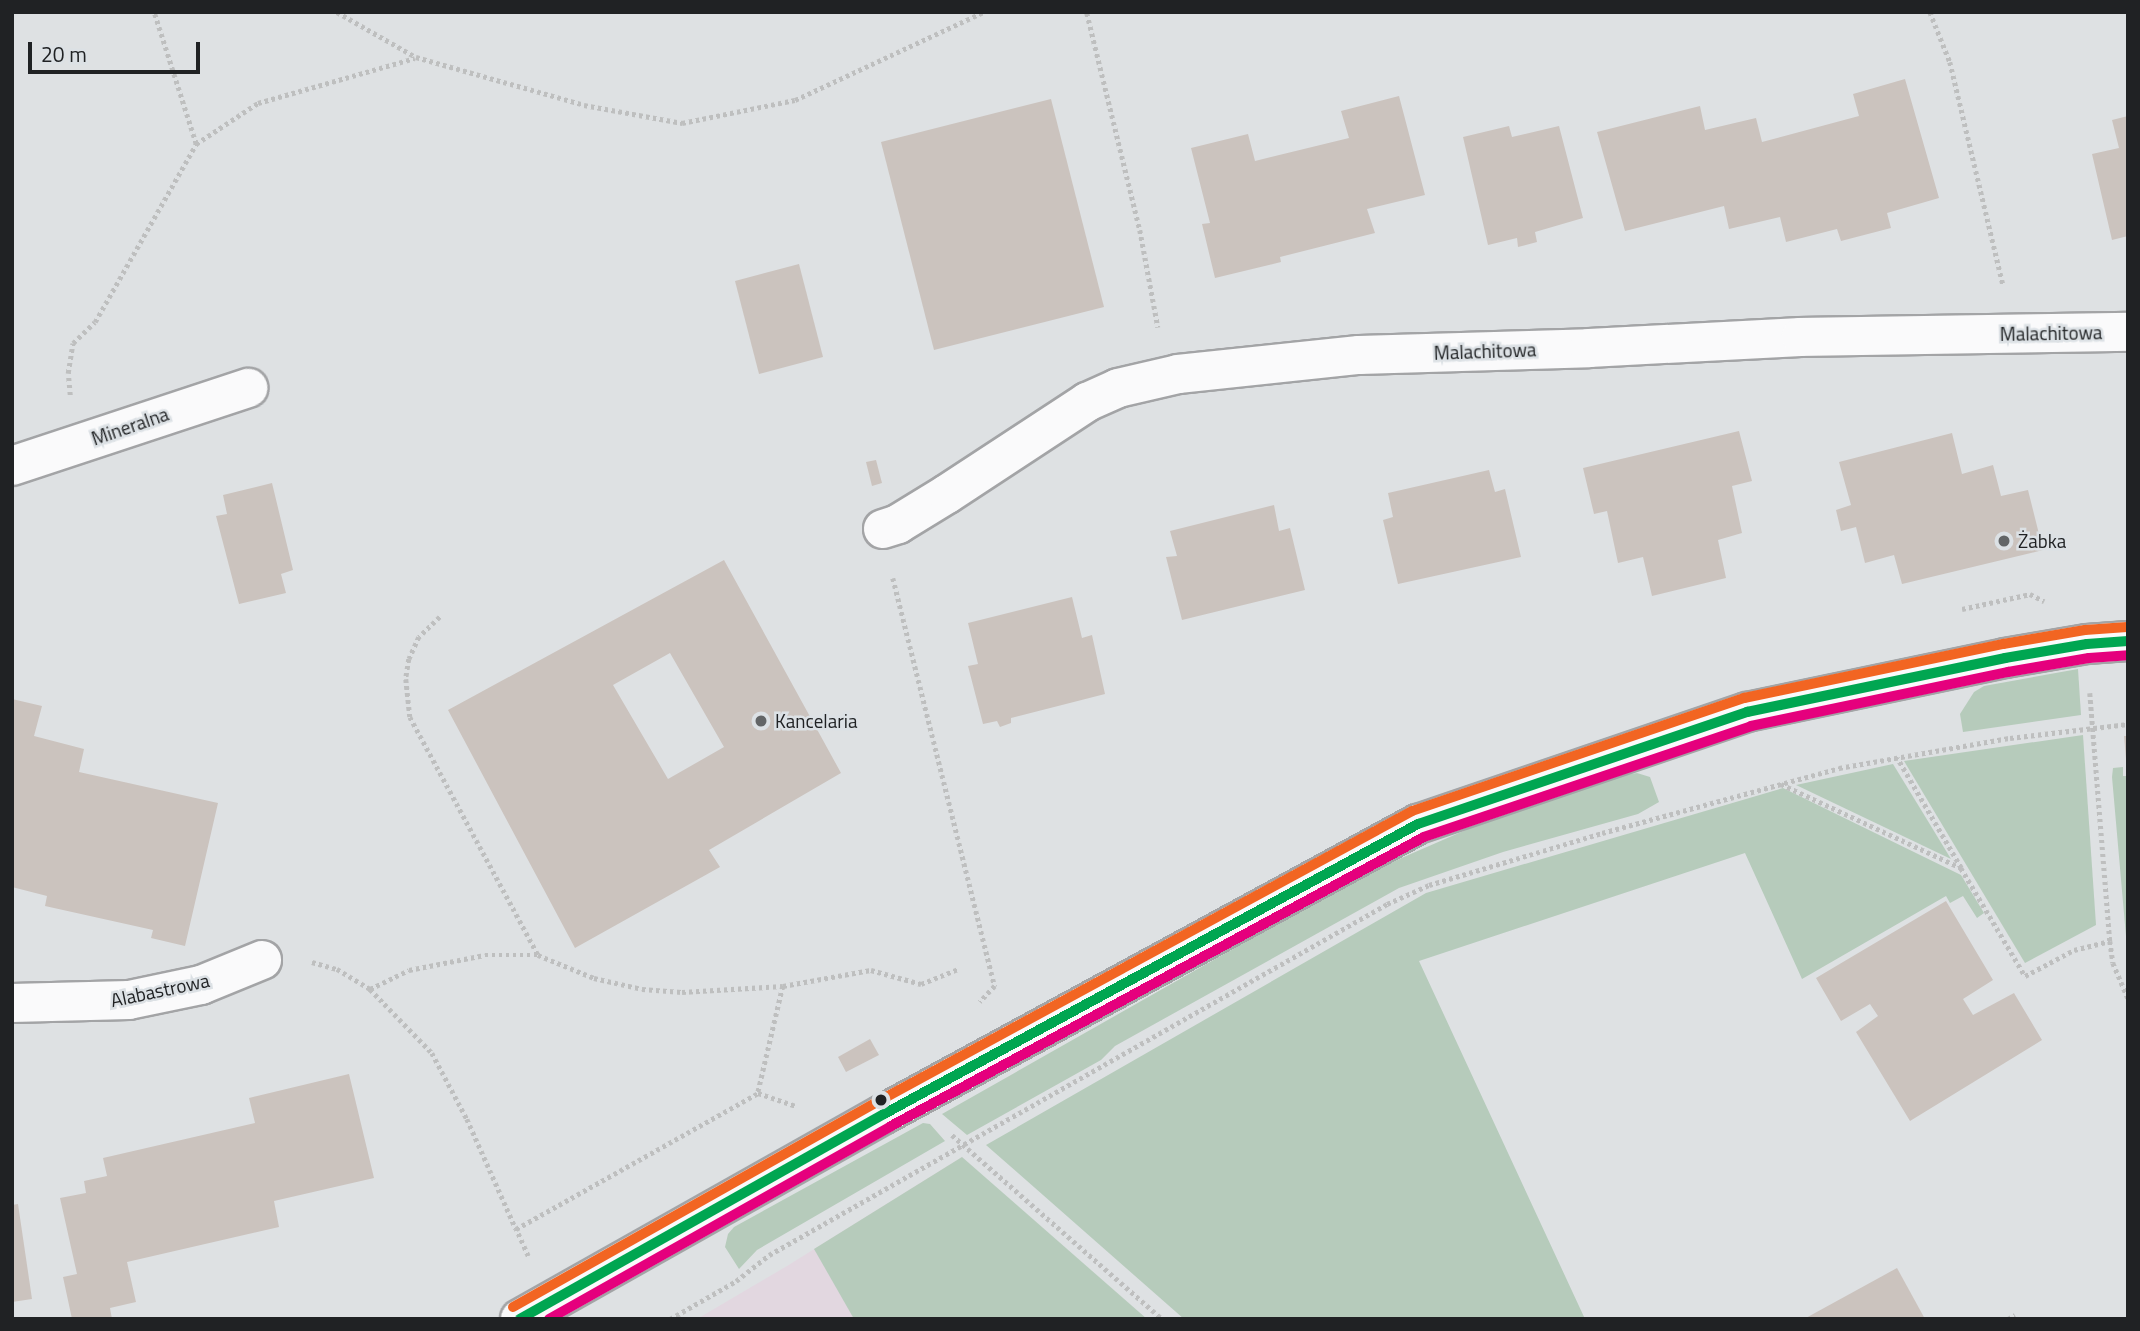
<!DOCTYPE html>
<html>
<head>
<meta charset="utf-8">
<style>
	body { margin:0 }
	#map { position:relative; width:2140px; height:1331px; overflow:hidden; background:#dee1e3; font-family:"Titillium Web",sans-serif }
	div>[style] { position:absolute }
	.education>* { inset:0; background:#e2d7e0 }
	.green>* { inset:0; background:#b6cbbb }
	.building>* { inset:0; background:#cbc3be }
	.path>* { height:4.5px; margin-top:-2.25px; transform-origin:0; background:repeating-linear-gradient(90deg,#bebfbf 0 3.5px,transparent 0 7px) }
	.roads { filter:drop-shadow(2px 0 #a3a4a6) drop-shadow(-2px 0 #a3a4a6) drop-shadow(0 2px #a3a4a6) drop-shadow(0 -2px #a3a4a6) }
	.minor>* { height:38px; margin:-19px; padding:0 19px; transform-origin:19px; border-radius:19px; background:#fafafb }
	.bus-1>* { height:10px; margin:-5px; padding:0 5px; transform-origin:5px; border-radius:5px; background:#00a651 }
	.bus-2>* { height:10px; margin:-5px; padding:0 5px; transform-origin:5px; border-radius:5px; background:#e5007d }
	.bus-3>* { height:10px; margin:-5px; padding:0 5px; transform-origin:5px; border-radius:5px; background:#f26522 }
	.dots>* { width:19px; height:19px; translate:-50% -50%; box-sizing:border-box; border:4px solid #dce1e5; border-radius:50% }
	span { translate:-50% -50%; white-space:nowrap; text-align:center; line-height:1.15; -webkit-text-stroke:5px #dce1e5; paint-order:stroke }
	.street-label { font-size:19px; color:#202224 }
	.poi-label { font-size:19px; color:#202224 }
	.left { translate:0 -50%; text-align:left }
	.frame { position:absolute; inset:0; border:14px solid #202224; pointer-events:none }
	.scale { position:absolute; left:28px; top:42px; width:172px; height:32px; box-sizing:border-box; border:4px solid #202224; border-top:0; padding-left:9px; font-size:21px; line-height:24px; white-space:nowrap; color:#202224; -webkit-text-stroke:5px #dce1e5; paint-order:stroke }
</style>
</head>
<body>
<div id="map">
	<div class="education">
		<div style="clip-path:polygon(962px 1157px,1141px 1319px,697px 1319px,787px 1266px)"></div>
	</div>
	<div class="green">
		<div style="clip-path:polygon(2078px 669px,2081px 715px,1963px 732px,1960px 714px,1974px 692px,1984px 686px)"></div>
		<div style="clip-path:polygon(2083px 735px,2096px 925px,2025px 963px,1904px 761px)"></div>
		<div style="clip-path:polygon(1893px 764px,1923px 813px,1951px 859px,1796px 785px)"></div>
		<div style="clip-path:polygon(2123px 767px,2123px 776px,2128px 776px,2128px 959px,2112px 777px,2113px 768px)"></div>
		<div style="clip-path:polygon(1637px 773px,1650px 777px,1659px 802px,1638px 814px,1503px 852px,1399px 888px,1115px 1046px,1101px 1060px,967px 1135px,942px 1114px,1367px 873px,1475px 826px,1613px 777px)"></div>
		<div style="clip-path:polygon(1783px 788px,1961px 875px,1984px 913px,1977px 918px,1963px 896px,1950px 903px,1946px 896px,1802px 979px,1745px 853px,1419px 961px,1585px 1319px,1184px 1319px,986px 1145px,1426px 893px)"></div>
		<div style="clip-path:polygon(923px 1123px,930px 1124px,945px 1141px,757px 1250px,739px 1269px,725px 1247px,728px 1234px,734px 1227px)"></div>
		<div style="clip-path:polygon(962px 1157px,1147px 1319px,854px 1319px,814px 1249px)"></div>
	</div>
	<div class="building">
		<div style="clip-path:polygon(1905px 79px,1939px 198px,1887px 213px,1891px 228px,1841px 241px,1837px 229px,1786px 242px,1780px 217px,1729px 229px,1724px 206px,1625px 231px,1597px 132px,1700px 106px,1705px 130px,1756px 118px,1762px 142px,1859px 116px,1853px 94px)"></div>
		<div style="clip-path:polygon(1399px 96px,1425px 195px,1367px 209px,1375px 233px,1280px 257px,1281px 262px,1215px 278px,1202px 224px,1210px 223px,1191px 148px,1248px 134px,1255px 161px,1349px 138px,1341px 111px)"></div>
		<div style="clip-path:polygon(1051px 99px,1104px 307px,934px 350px,881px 142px)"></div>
		<div style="clip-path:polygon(2128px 116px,2128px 236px,2112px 240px,2092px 154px,2119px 148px,2112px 120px)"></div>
		<div style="clip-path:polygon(1509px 126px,1512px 137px,1559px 126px,1583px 218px,1535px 232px,1537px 242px,1518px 247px,1517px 238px,1488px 245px,1463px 137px)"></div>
		<div style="clip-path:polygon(799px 264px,823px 357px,759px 374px,735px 281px)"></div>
		<div style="clip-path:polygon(1739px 431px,1752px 481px,1732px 486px,1742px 533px,1718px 540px,1726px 578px,1652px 596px,1643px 557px,1618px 563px,1607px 511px,1594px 514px,1583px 468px)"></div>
		<div style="clip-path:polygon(1952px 433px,1962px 474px,1993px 465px,2001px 496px,2028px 490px,2043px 550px,1902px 584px,1894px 555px,1865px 563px,1856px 527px,1841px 531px,1836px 510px,1851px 505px,1839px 462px)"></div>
		<div style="clip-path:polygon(876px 460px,882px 483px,872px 486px,866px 462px)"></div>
		<div style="clip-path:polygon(1489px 470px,1495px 492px,1505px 489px,1521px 557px,1398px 584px,1383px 520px,1393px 517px,1388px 493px)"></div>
		<div style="clip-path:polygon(272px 483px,293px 570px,281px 574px,286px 593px,239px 604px,216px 516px,227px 514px,223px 495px)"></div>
		<div style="clip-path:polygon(1274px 505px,1279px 531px,1290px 528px,1305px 590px,1182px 620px,1166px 557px,1177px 556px,1170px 531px)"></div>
		<div style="clip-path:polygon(evenodd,724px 560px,841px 773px,709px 850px,720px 867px,575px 948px,448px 710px,724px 560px,670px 653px,724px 747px,668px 779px,613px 685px,670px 653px)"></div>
		<div style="clip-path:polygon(1072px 597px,1082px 638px,1092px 635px,1105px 694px,1011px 718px,1011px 723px,1000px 727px,997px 721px,983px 724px,968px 666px,978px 664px,968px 623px)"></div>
		<div style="clip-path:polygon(12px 699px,42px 706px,34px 736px,84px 749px,79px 772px,218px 803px,185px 946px,151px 938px,153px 930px,45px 906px,47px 896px,12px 887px)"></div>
		<div style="clip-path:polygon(2124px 736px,2128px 736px,2128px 759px,2126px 759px)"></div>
		<div style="clip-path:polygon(1946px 901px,1993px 980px,1963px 999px,1973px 1015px,2014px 993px,2042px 1040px,1910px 1121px,1856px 1032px,1878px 1016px,1870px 1004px,1841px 1021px,1816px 978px)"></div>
		<div style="clip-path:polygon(870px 1039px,879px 1055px,846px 1072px,838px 1057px)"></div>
		<div style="clip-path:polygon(349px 1074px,374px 1178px,274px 1201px,279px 1227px,127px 1262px,136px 1302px,110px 1308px,112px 1319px,72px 1319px,63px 1277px,77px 1274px,60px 1198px,86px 1193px,84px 1181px,107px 1176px,103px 1158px,255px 1123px,249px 1098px)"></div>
		<div style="clip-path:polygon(18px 1204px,32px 1299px,12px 1302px,12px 1205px)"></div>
		<div style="clip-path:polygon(1897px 1268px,1925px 1319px,1804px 1319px)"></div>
	</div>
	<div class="path">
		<div style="left:337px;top:12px;width:91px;rotate:29.7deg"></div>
		<div style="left:416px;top:57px;width:175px;rotate:15.9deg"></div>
		<div style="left:584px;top:105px;width:100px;rotate:10.4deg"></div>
		<div style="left:682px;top:123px;width:115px;rotate:-11.5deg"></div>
		<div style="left:795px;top:100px;width:208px;rotate:-25deg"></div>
		<div style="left:1930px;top:12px;width:54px;rotate:68.2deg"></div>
		<div style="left:1950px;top:62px;width:228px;rotate:76.6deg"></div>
		<div style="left:1087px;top:13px;width:223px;rotate:76.3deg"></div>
		<div style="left:1140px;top:230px;width:99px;rotate:79.5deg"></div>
		<div style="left:196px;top:144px;width:74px;rotate:-33.5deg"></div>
		<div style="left:258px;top:103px;width:163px;rotate:-16deg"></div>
		<div style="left:70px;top:395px;width:22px;rotate:-95deg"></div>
		<div style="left:68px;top:373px;width:30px;rotate:-81deg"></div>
		<div style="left:73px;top:343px;width:30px;rotate:-44deg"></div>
		<div style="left:95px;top:322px;width:205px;rotate:-60.4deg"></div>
		<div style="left:196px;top:144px;width:139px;rotate:-107.7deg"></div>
		<div style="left:893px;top:578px;width:421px;rotate:76deg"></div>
		<div style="left:995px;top:986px;width:22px;rotate:133deg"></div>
		<div style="left:1962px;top:609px;width:70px;rotate:-12.4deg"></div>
		<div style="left:2030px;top:594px;width:16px;rotate:27deg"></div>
		<div style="left:440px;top:617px;width:29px;rotate:136deg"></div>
		<div style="left:419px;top:637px;width:24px;rotate:114deg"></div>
		<div style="left:409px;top:659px;width:20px;rotate:99deg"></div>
		<div style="left:406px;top:679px;width:38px;rotate:84deg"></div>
		<div style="left:410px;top:717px;width:270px;rotate:61.7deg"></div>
		<div style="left:538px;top:955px;width:61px;rotate:22.3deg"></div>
		<div style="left:594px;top:978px;width:49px;rotate:12.9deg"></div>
		<div style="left:642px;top:989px;width:40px;rotate:4.3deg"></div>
		<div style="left:682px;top:992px;width:101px;rotate:-3.4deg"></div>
		<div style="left:783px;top:986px;width:89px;rotate:-10.3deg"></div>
		<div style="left:871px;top:970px;width:52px;rotate:15.6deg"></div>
		<div style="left:921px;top:984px;width:40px;rotate:-22deg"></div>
		<div style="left:2090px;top:693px;width:249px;rotate:85.4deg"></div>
		<div style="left:2110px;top:941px;width:22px;rotate:82deg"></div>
		<div style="left:2113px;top:963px;width:38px;rotate:67deg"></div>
		<div style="left:1781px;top:784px;width:199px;rotate:25deg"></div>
		<div style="left:1961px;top:868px;width:127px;rotate:-120.2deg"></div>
		<div style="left:1961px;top:868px;width:126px;rotate:59.3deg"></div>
		<div style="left:2025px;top:976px;width:55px;rotate:-28deg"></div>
		<div style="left:2074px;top:950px;width:37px;rotate:-14deg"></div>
		<div style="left:312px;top:962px;width:26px;rotate:16deg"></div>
		<div style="left:337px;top:969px;width:39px;rotate:31deg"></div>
		<div style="left:370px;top:989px;width:89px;rotate:45.9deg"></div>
		<div style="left:432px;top:1053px;width:75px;rotate:62.1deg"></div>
		<div style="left:467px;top:1119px;width:120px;rotate:66deg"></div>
		<div style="left:783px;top:986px;width:110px;rotate:103.2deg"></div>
		<div style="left:758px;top:1093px;width:39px;rotate:19deg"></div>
		<div style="left:370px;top:989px;width:43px;rotate:-26deg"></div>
		<div style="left:409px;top:970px;width:77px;rotate:-11.2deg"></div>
		<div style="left:485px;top:955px;width:53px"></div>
		<div style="left:952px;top:1135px;width:279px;rotate:41.2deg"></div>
		<div style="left:528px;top:1256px;width:30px;rotate:-114deg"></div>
		<div style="left:516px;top:1229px;width:278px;rotate:-29.3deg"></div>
		<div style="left:670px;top:1319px;width:76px;rotate:-29.9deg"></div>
		<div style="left:736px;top:1281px;width:42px;rotate:-38.2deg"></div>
		<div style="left:769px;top:1255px;width:711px;rotate:-29.59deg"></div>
		<div style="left:1387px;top:904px;width:46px;rotate:-24.3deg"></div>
		<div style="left:1429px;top:885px;width:181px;rotate:-16.7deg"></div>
		<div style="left:1602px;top:833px;width:246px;rotate:-15.3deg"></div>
		<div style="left:1839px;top:768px;width:174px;rotate:-10deg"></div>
		<div style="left:2010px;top:738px;width:119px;rotate:-6.8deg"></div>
		<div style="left:2008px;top:1319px;width:8px;rotate:-30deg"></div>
	</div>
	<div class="roads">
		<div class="minor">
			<div style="left:12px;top:466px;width:249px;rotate:-18.3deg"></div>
			<div style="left:883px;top:529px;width:16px;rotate:-18deg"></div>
			<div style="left:898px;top:524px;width:57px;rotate:-31.5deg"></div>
			<div style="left:947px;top:494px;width:168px;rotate:-33.3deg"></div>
			<div style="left:1087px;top:402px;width:34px;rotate:-24deg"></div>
			<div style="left:1118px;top:388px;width:62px;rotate:-13.1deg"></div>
			<div style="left:1178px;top:374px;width:182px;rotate:-6deg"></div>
			<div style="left:1359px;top:355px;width:230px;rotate:-1.7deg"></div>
			<div style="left:1589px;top:348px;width:212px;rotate:-3deg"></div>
			<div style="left:1801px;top:337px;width:327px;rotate:-0.9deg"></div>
			<div style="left:12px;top:1003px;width:117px;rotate:-1.5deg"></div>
			<div style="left:129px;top:1000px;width:74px;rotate:-11.8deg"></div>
			<div style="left:201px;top:985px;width:66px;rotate:-22.3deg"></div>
			<div style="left:520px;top:1319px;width:418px;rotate:-29.4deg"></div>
			<div style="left:884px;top:1114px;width:608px;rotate:-28.51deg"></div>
			<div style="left:1418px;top:824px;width:348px;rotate:-18.8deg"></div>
			<div style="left:1747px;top:712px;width:264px;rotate:-11.8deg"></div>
			<div style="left:2005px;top:658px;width:83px;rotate:-9.7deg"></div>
			<div style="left:2087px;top:644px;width:41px;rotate:-4.2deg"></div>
		</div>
	</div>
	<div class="bus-1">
		<div style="left:520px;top:1319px;width:418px;rotate:-29.4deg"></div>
		<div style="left:884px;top:1114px;width:608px;rotate:-28.51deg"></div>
		<div style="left:1418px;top:824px;width:348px;rotate:-18.8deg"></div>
		<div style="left:1747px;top:712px;width:264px;rotate:-11.8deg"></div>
		<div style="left:2005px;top:658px;width:83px;rotate:-9.7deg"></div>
		<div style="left:2087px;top:644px;width:41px;rotate:-4.2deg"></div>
	</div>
	<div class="bus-2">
		<div style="left:549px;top:1319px;width:393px;rotate:-29.4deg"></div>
		<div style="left:891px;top:1126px;width:606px;rotate:-28.47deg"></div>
		<div style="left:1424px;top:837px;width:345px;rotate:-18.7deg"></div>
		<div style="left:1751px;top:726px;width:263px;rotate:-11.9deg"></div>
		<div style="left:2008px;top:672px;width:82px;rotate:-9.8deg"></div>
		<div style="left:2089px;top:658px;width:39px;rotate:-4deg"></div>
	</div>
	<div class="bus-3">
		<div style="left:513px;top:1307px;width:418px;rotate:-29.4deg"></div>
		<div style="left:877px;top:1102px;width:609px;rotate:-28.54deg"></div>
		<div style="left:1412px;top:811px;width:351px;rotate:-18.8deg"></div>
		<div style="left:1744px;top:698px;width:265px;rotate:-11.8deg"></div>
		<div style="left:2003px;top:644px;width:83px;rotate:-9.7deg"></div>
		<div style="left:2085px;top:630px;width:42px;rotate:-4.1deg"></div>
	</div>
	<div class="dots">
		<div style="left:2004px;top:541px;background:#626567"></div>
		<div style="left:761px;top:721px;background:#626567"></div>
		<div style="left:881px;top:1100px;background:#202224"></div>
	</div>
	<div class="street-label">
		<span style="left:2051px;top:333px;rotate:-1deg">Malachitowa</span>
		<span style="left:1485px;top:351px;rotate:-2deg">Malachitowa</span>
		<span style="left:130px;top:426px;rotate:-19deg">Mineralna</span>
		<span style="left:160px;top:990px;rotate:-12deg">Alabastrowa</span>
	</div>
	<div class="poi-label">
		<span class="left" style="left:2018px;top:541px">Żabka</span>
		<span class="left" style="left:775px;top:721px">Kancelaria</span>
	</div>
	<div class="frame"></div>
	<div class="scale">20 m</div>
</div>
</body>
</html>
